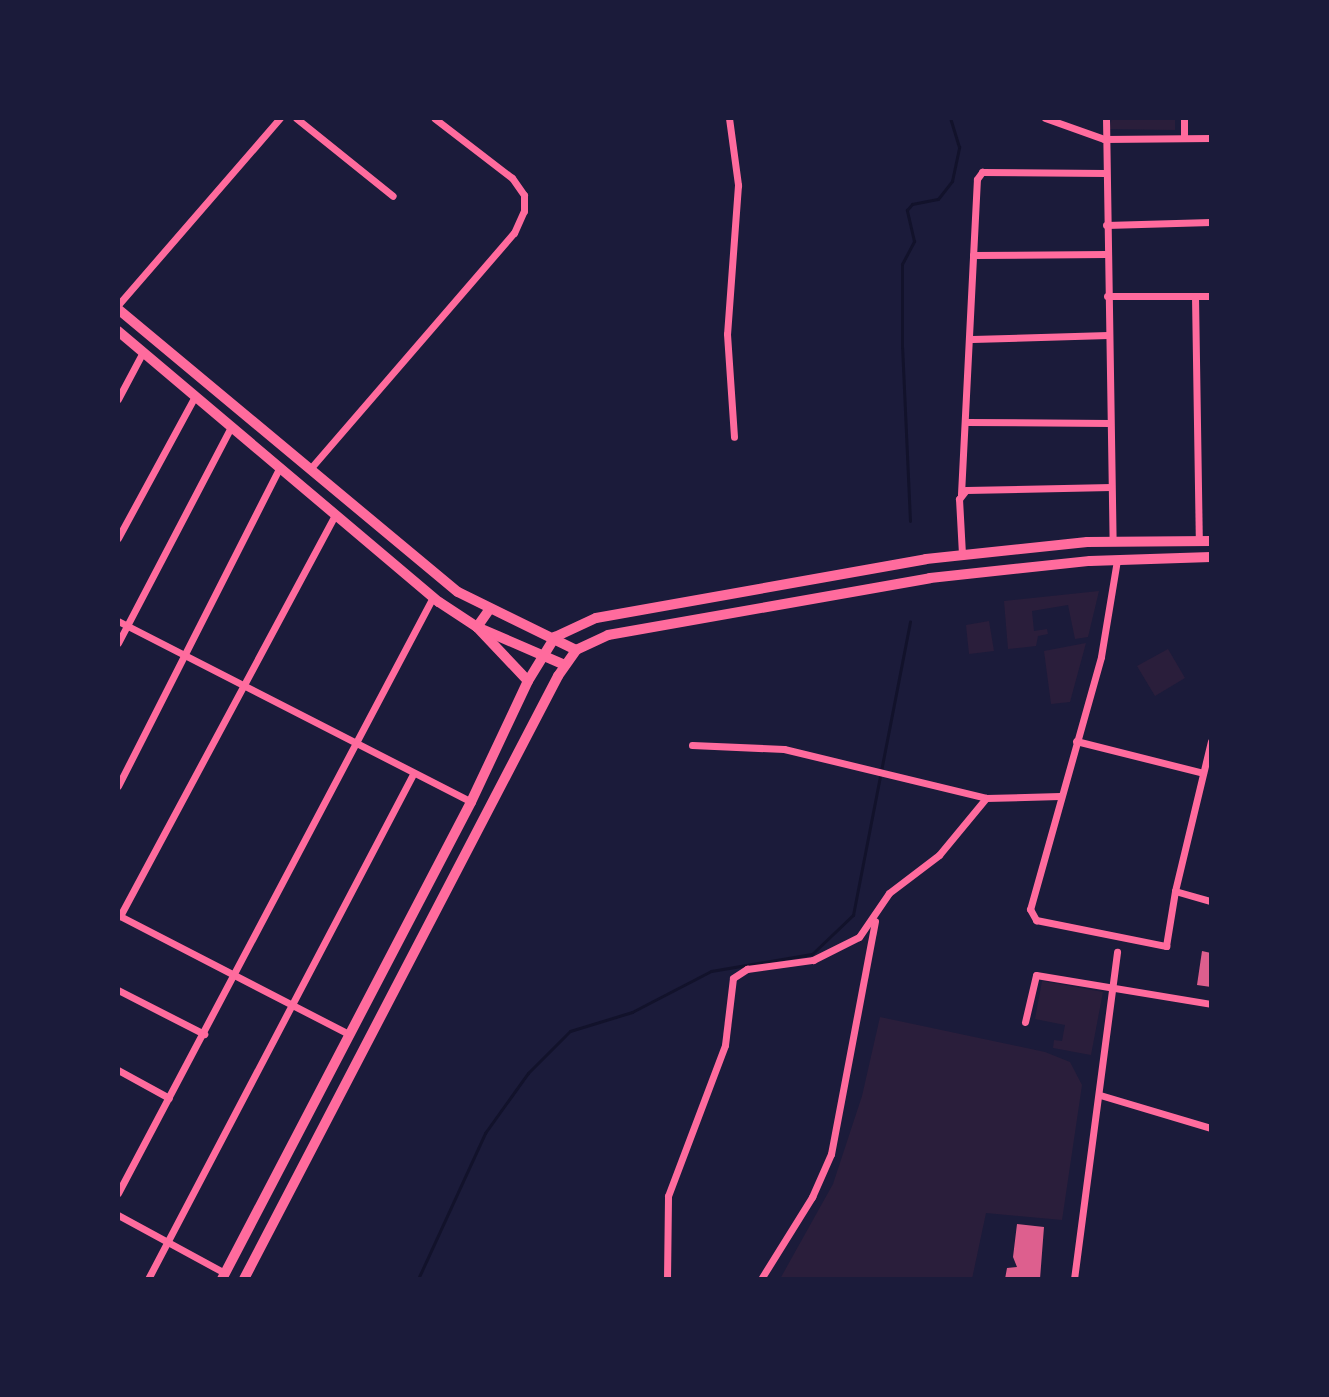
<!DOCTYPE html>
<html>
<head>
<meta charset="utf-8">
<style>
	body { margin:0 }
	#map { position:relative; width:1329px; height:1397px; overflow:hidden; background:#1b1b3a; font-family:Signika,sans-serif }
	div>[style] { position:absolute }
	.green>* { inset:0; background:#2a1e3b }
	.stream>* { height:3px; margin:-1.5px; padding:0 1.5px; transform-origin:1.5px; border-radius:1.5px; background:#12122b }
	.building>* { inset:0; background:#dd5f8e }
	.minor>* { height:7px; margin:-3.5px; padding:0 3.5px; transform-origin:3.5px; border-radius:3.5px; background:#ff6b9d }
	.primary>* { height:10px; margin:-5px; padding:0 5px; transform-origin:5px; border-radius:5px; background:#ff6b9d }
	span { translate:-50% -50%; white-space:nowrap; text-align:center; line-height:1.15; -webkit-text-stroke:8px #1b1b3a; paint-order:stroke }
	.frame { position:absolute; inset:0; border:120px solid #1b1b3a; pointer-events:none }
</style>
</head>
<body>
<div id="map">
	<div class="green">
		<div style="clip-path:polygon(1112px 118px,1175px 118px,1175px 130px,1109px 129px)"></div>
		<div style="clip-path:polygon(1099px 591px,1088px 637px,1075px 639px,1068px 605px,1032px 611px,1034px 631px,1047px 629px,1048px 634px,1038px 636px,1036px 646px,1008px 649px,1004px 601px)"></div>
		<div style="clip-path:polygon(989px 621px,994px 651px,969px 654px,966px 625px)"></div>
		<div style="clip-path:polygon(1086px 643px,1070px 702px,1051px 704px,1044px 651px)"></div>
		<div style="clip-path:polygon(1168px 649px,1185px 678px,1155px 696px,1137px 666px)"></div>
		<div style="clip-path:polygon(1042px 981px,1103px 992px,1091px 1055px,1053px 1048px,1054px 1040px,1062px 1041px,1065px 1025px,1035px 1019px)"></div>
		<div style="clip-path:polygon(880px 1017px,1045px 1052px,1070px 1062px,1082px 1085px,1062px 1220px,986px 1213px,972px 1279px,780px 1279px,833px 1184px,862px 1096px)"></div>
	</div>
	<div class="stream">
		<div style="left:910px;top:521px;width:174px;rotate:-92.6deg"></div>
		<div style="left:902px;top:347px;width:83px;rotate:-90deg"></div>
		<div style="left:902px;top:264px;width:26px;rotate:-62deg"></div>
		<div style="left:914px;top:241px;width:32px;rotate:-103deg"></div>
		<div style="left:907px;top:210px;width:8px;rotate:-50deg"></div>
		<div style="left:912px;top:204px;width:26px;rotate:-11deg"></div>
		<div style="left:938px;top:199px;width:23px;rotate:-52deg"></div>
		<div style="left:952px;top:181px;width:35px;rotate:-78deg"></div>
		<div style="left:959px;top:147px;width:30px;rotate:-107deg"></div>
		<div style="left:418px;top:1279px;width:161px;rotate:-65.3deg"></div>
		<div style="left:485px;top:1133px;width:74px;rotate:-54.4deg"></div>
		<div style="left:528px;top:1073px;width:59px;rotate:-45deg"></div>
		<div style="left:570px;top:1031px;width:65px;rotate:-17deg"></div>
		<div style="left:632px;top:1012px;width:89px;rotate:-27.4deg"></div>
		<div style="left:711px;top:971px;width:102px;rotate:-9.6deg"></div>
		<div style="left:812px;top:954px;width:57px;rotate:-43.6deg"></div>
		<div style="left:853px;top:915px;width:299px;rotate:-79deg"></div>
	</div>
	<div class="building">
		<div style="clip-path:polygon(1202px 951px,1211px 953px,1211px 987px,1197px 985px)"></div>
		<div style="clip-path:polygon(1017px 1224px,1044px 1227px,1040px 1279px,1005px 1279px,1007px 1268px,1017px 1267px,1013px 1257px)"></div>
	</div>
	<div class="minor">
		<div style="left:296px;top:118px;width:124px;rotate:38.8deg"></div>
		<div style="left:729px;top:118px;width:68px;rotate:82.3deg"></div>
		<div style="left:738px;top:185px;width:149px;rotate:94.2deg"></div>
		<div style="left:727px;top:334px;width:103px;rotate:86.1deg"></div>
		<div style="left:1045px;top:118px;width:63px;rotate:19.6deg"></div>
		<div style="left:1104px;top:139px;width:107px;rotate:-0.5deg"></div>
		<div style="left:1106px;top:118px;width:423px;rotate:89.1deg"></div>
		<div style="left:1184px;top:118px;width:20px;rotate:90deg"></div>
		<div style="left:1106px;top:225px;width:105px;rotate:-1.6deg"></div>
		<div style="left:973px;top:255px;width:133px;rotate:-0.4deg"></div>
		<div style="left:1107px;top:296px;width:104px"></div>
		<div style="left:1195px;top:296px;width:245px;rotate:89.1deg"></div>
		<div style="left:118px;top:305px;width:247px;rotate:-49.1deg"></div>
		<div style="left:972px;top:339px;width:136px;rotate:-1.7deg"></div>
		<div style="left:118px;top:399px;width:53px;rotate:-62deg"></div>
		<div style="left:966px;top:422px;width:144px;rotate:0.4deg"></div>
		<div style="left:310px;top:469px;width:312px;rotate:-49.2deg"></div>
		<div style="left:514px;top:233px;width:24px;rotate:-66deg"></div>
		<div style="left:524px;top:211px;width:16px;rotate:-90deg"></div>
		<div style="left:524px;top:195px;width:21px;rotate:-125deg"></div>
		<div style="left:512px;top:178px;width:98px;rotate:-142.4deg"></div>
		<div style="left:961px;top:494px;width:315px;rotate:-87.1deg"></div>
		<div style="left:977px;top:179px;width:9px;rotate:-54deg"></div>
		<div style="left:982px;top:172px;width:124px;rotate:0.5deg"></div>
		<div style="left:118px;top:538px;width:162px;rotate:-61.5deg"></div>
		<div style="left:962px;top:554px;width:55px;rotate:-93.1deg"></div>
		<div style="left:959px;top:499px;width:11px;rotate:-52deg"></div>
		<div style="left:966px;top:490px;width:145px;rotate:-1.2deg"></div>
		<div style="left:1117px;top:560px;width:98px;rotate:99.4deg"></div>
		<div style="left:1101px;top:657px;width:262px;rotate:105.7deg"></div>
		<div style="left:1030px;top:909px;width:13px;rotate:61deg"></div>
		<div style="left:1036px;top:920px;width:133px;rotate:11.3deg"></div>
		<div style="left:1166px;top:946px;width:56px;rotate:-80.7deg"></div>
		<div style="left:118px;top:621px;width:397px;rotate:27.1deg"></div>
		<div style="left:118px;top:643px;width:244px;rotate:-62.4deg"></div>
		<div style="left:1076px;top:741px;width:131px;rotate:14.1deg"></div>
		<div style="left:1211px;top:741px;width:154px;rotate:103.5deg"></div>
		<div style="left:1175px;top:891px;width:37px;rotate:16deg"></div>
		<div style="left:692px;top:745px;width:92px;rotate:2.5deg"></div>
		<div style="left:784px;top:749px;width:208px;rotate:13.6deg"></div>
		<div style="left:986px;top:798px;width:74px;rotate:-1.5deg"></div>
		<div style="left:118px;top:786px;width:358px;rotate:-63.1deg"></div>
		<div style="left:118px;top:915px;width:261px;rotate:27.3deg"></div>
		<div style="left:120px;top:916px;width:456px;rotate:-61.8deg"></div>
		<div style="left:118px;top:990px;width:97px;rotate:27.1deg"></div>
		<div style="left:1025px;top:1022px;width:48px;rotate:-76.8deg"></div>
		<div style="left:1036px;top:975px;width:177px;rotate:9.4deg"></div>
		<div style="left:118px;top:1070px;width:58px;rotate:28.8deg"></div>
		<div style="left:1100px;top:1095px;width:116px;rotate:16.6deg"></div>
		<div style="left:118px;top:1193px;width:674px;rotate:-62.14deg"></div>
		<div style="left:118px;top:1215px;width:122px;rotate:28.5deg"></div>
		<div style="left:148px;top:1279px;width:570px;rotate:-62.31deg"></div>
		<div style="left:667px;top:1279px;width:83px;rotate:-89.3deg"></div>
		<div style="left:668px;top:1196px;width:161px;rotate:-69.3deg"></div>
		<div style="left:725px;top:1045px;width:67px;rotate:-83.2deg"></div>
		<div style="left:733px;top:978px;width:17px;rotate:-33deg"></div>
		<div style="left:747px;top:969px;width:67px;rotate:-7.8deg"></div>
		<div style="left:813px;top:960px;width:51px;rotate:-26.6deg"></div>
		<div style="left:859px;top:937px;width:53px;rotate:-55.7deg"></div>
		<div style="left:889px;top:893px;width:63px;rotate:-37.2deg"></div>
		<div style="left:939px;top:855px;width:74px;rotate:-50.5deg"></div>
		<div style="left:761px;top:1279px;width:97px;rotate:-58.1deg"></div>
		<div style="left:812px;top:1197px;width:47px;rotate:-66.2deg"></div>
		<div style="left:831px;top:1154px;width:237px;rotate:-79.3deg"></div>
		<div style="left:1074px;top:1279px;width:330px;rotate:-82.5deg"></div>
	</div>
	<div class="primary">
		<div style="left:118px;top:309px;width:442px;rotate:39.8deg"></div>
		<div style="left:458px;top:592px;width:131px;rotate:26.2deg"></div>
		<div style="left:118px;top:331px;width:420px;rotate:40.2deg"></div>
		<div style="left:439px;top:602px;width:45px;rotate:33.3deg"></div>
		<div style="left:477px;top:627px;width:96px;rotate:23.4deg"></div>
		<div style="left:489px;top:610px;width:21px;rotate:125deg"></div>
		<div style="left:477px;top:627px;width:74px;rotate:46.6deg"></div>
		<div style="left:222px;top:1279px;width:538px;rotate:-62.43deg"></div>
		<div style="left:471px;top:802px;width:134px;rotate:-64.8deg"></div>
		<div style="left:528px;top:681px;width:52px;rotate:-58.5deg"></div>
		<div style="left:555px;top:637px;width:45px;rotate:-24.9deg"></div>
		<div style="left:596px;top:618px;width:335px;rotate:-10.1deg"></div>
		<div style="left:926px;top:559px;width:162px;rotate:-6deg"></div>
		<div style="left:1087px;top:542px;width:124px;rotate:-0.5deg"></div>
		<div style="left:244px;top:1279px;width:680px;rotate:-62.49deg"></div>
		<div style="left:558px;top:676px;width:32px;rotate:-55deg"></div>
		<div style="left:576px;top:650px;width:35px;rotate:-25deg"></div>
		<div style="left:608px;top:635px;width:327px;rotate:-10deg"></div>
		<div style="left:930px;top:578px;width:161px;rotate:-6.1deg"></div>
		<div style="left:1090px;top:561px;width:121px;rotate:-1.9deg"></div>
	</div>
	<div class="frame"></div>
</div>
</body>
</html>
